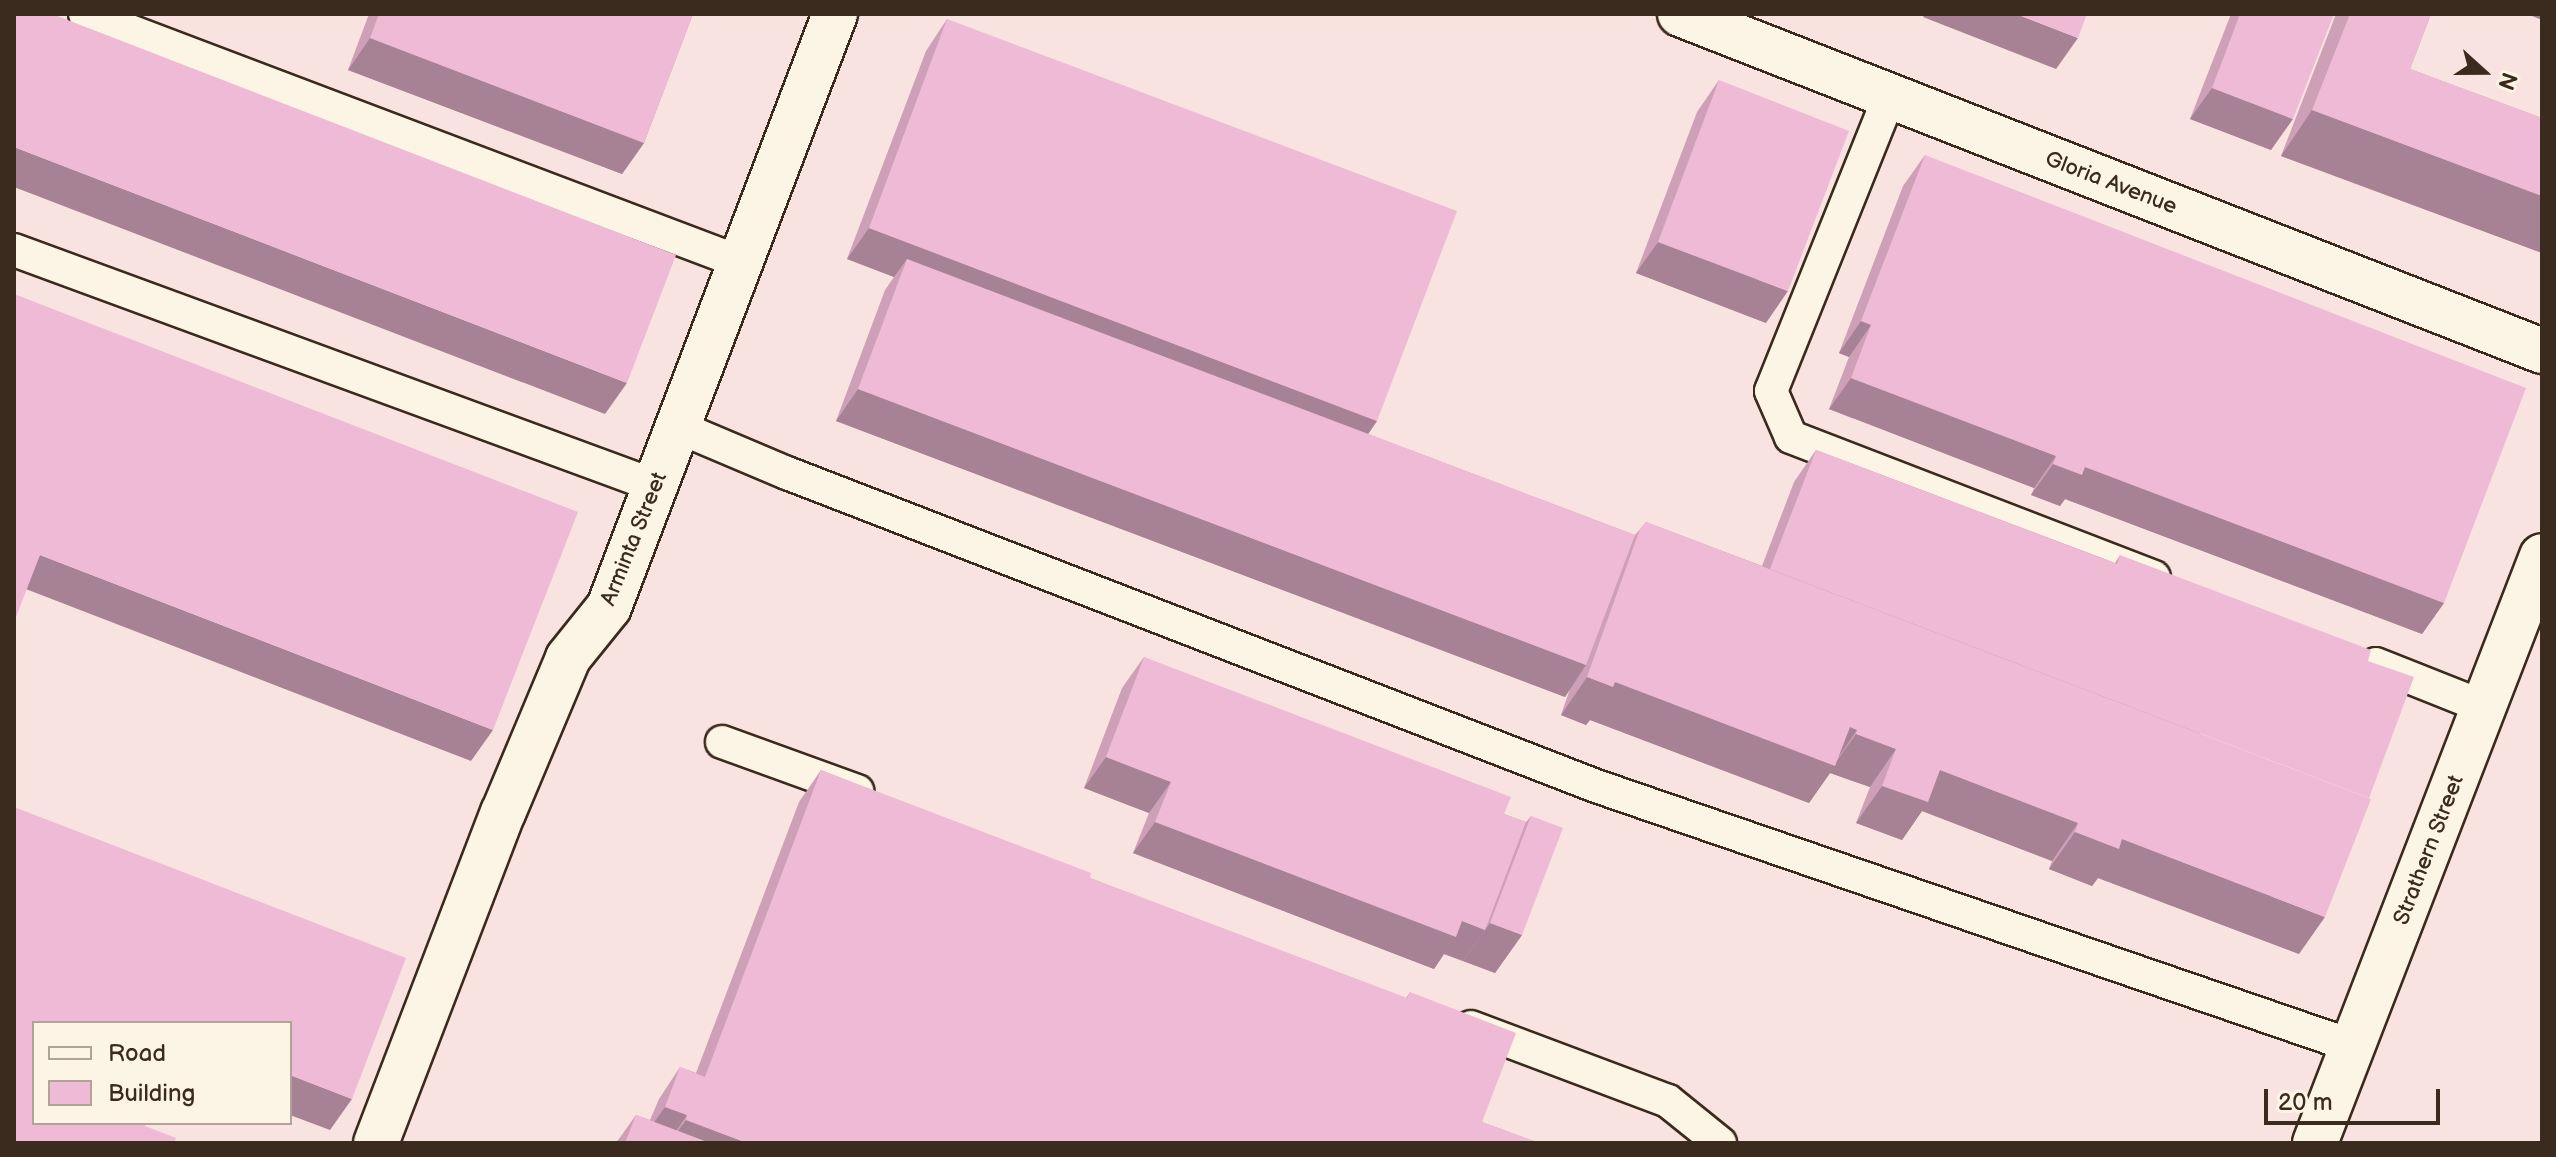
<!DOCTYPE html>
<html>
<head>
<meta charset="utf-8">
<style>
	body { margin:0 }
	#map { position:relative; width:2556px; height:1157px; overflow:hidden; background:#f8e3e0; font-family:"Balsamiq Sans",sans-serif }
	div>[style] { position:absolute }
	.roads { filter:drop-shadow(2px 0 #3b2a1e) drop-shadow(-2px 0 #3b2a1e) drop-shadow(0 2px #3b2a1e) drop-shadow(0 -2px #3b2a1e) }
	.lane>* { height:32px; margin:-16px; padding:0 16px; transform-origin:16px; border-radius:16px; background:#fcf5e5 }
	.street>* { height:44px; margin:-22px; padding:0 22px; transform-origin:22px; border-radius:22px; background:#fcf5e5 }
	.wall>* { inset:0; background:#cea0b7 }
	.shaded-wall>* { inset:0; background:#a78295 }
	.building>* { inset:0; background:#efbad5 }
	span { translate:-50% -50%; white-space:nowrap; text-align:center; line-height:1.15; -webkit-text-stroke:8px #fcf5e5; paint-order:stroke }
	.street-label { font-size:22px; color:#3b2a1e }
	.frame { position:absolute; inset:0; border:16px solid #3b2a1e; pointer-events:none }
	.legend { position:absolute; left:32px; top:1021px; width:260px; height:104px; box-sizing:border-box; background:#fcf5e5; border:2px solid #afa495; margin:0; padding:10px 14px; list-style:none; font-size:24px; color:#3b2a1e }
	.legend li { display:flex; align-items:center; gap:16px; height:40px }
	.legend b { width:40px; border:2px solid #afa495 }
	.north { position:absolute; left:2444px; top:32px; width:80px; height:80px; -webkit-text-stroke:6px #fcf5e5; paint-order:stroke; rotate:111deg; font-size:22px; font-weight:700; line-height:32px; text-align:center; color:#3b2a1e }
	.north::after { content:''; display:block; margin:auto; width:28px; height:36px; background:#3b2a1e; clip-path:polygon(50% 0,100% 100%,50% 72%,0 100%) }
	.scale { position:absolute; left:2264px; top:1089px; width:176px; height:36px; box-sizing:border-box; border:4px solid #3b2a1e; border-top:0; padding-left:10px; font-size:24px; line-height:28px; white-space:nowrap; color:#3b2a1e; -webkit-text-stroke:6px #fcf5e5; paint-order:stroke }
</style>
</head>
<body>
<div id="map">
	<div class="roads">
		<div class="lane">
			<div style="left:85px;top:14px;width:700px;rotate:20.74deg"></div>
			<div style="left:1890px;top:95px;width:319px;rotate:111.9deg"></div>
			<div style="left:1771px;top:391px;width:50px;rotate:66.5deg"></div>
			<div style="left:1791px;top:437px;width:389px;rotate:21.1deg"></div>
			<div style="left:14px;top:250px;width:684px;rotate:20.18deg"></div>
			<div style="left:678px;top:427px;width:118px;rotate:22.9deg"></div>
			<div style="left:787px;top:473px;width:867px;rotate:21.15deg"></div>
			<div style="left:1596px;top:786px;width:800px;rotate:18.96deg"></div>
			<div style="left:2376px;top:664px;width:116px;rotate:21.7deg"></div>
			<div style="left:722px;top:742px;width:144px;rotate:19.9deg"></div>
			<div style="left:1471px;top:1027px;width:210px;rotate:20.6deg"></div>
			<div style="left:1668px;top:1101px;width:67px;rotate:38.9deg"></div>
		</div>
		<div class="street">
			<div style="left:1680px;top:14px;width:926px;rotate:21.35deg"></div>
			<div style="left:376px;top:1143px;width:354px;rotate:-69deg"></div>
			<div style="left:503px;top:813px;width:168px;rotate:-67.2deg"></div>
			<div style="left:568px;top:658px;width:65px;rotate:-51.2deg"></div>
			<div style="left:609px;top:607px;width:635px;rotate:-69.14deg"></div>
			<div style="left:2315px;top:1143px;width:629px;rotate:-68.86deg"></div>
		</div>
	</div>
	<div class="wall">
		<div style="clip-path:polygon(369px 14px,693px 14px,644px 143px,622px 174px,348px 70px)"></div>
		<div style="clip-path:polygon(2231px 14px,2334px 14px,2271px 150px,2190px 119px)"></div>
		<div style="clip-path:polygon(2336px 14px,2431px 14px,2410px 69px,2542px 118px,2542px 253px,2281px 156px)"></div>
		<div style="clip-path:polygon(947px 19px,1377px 421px,1368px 434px,1635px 535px,1646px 522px,1762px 566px,1794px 482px,1816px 450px,2115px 563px,2120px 555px,2299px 954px,2098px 878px,2092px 886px,2049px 869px,2052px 861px,1922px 811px,1902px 840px,1856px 823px,1870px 787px,1830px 773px,1809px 803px,1590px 720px,1586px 725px,1561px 715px,1570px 689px,1565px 697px,836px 421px,885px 290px,894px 277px,847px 259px,926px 51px)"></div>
		<div style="clip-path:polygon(1719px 80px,1766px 323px,1636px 273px,1697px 112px)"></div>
		<div style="clip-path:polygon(1925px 155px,2444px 603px,2422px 634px,2065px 499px,2060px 506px,2031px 495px,2034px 488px,1829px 409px,1849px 357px,1839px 353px,1903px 186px)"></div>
		<div style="clip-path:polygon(1144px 657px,1504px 814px,1526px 822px,1531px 816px,1522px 935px,1495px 973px,1444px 954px,1434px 969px,1133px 853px,1149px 813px,1084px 788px,1122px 688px)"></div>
		<div style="clip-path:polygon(821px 770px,1090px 878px,1406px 998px,1410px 992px,1482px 1122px,1539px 1143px,616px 1143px,636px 1115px,650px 1120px,659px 1099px,680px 1067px,696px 1073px,799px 802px)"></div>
	</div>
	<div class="shaded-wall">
		<div style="clip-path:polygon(1925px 14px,2016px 14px,2078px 38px,2056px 69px,1923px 17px)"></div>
		<div style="clip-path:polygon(2527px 14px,2542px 14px,2542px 20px)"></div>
		<div style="clip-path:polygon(370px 38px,644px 143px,622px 174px,348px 70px)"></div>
		<div style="clip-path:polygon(2212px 88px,2293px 119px,2271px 150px,2190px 119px)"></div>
		<div style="clip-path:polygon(2312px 110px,2542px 196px,2542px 253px,2281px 156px)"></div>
		<div style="clip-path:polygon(14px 147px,627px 383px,605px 414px,14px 187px)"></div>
		<div style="clip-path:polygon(869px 228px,1377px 421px,1356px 452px,907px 259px,894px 277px,847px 259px)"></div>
		<div style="clip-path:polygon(1658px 242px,1788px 291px,1766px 323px,1636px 273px)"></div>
		<div style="clip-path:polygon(1861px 321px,1871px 325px,1849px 357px,1839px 353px)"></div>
		<div style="clip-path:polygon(1851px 378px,2056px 456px,2034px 488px,1829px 409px)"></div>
		<div style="clip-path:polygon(858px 389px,1586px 665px,1565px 697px,836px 421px)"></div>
		<div style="clip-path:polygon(2053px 464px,2085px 467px,2444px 603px,2422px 634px,2065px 499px,2060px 506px,2031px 495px)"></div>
		<div style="clip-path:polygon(40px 555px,493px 730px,471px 761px,18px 586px)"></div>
		<div style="clip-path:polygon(1587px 677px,1850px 727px,1857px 730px,1833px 765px,1834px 765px,1856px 734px,1896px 749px,1870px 787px,1830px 773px,1809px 803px,1590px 720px,1586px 725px,1561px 715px)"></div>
		<div style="clip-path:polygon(1106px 757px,1171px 782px,1149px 813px,1084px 788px)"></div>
		<div style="clip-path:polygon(1940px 770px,2078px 823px,2052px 861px,1922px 811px,1902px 840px,1856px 823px,1882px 786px)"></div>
		<div style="clip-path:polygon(1155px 822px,1462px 921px,1485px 930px,1463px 961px,1444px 954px,1434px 969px,1133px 853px)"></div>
		<div style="clip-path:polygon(2075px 832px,2122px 839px,2325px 917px,2299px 954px,2098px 878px,2092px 886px,2049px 869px)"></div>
		<div style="clip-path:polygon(1490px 923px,1522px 935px,1495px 973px,1463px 961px)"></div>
		<div style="clip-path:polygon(290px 1075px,352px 1099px,330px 1130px,290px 1115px)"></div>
		<div style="clip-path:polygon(665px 1107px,687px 1115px,668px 1143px,643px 1138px)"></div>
		<div style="clip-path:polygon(686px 1120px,747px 1143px,669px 1143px)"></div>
	</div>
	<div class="building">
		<div style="clip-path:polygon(14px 14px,52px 14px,676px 255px,627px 383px,14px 147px)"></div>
		<div style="clip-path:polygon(379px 14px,693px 14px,644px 143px,370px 38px)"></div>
		<div style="clip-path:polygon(2016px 14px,2087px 14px,2078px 38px)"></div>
		<div style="clip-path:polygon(2240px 14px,2334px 14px,2293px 119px,2212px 88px)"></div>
		<div style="clip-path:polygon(2350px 14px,2431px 14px,2410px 69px,2542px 118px,2542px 196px,2312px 110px)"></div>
		<div style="clip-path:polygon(947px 19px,1457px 211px,1377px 421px,869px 228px)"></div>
		<div style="clip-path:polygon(1719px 80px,1849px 131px,1788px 291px,1658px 242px)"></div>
		<div style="clip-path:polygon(1925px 155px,2526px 388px,2444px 603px,2085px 467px,2082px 475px,2053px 464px,2056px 456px,1851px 378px,1871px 325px,1861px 321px)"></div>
		<div style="clip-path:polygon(907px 259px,1635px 535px,1586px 665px,858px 389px)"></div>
		<div style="clip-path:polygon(14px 294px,578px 512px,493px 730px,40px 555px,14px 622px)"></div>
		<div style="clip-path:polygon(1816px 450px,2117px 564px,2120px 555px,2371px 650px,2368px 661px,2414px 677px,2369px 798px,1770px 569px)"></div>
		<div style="clip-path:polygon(1646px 522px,2371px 799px,2325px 917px,2122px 839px,2119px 849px,2075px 832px,2078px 823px,1940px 770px,1928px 802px,1882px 786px,1896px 749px,1856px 734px,1857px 730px,1850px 727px,1835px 766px,1615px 682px,1613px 687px,1587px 677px,1640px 529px)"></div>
		<div style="clip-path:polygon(1144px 657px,1511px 797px,1504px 814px,1526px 822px,1485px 930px,1462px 921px,1456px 937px,1155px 822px,1171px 782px,1106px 757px)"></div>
		<div style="clip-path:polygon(821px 770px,1091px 873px,1090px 878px,1407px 998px,1410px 992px,1516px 1033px,1482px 1122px,1539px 1143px,747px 1143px,686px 1120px,687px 1115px,665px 1107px,680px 1067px,705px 1077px)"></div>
		<div style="clip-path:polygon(14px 807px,406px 958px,352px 1099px,290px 1075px,290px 1023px,34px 1023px,34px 1123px,146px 1123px,145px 1126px,176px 1138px,174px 1143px,14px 1143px)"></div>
		<div style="clip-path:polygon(1531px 816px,1563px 828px,1522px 935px,1490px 923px)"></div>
		<div style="clip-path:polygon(636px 1115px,710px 1143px,625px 1143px)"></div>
	</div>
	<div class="street-label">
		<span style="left:2111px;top:183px;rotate:21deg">Gloria Avenue</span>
		<span style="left:634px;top:539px;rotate:-68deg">Arminta Street</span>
		<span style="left:2429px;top:850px;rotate:-69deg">Strathern Street</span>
	</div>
	<div class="frame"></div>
	<ul class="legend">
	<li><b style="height:10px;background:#fcf5e5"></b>Road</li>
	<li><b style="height:22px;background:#efbad5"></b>Building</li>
	</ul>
	<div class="north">N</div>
	<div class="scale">20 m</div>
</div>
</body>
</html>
